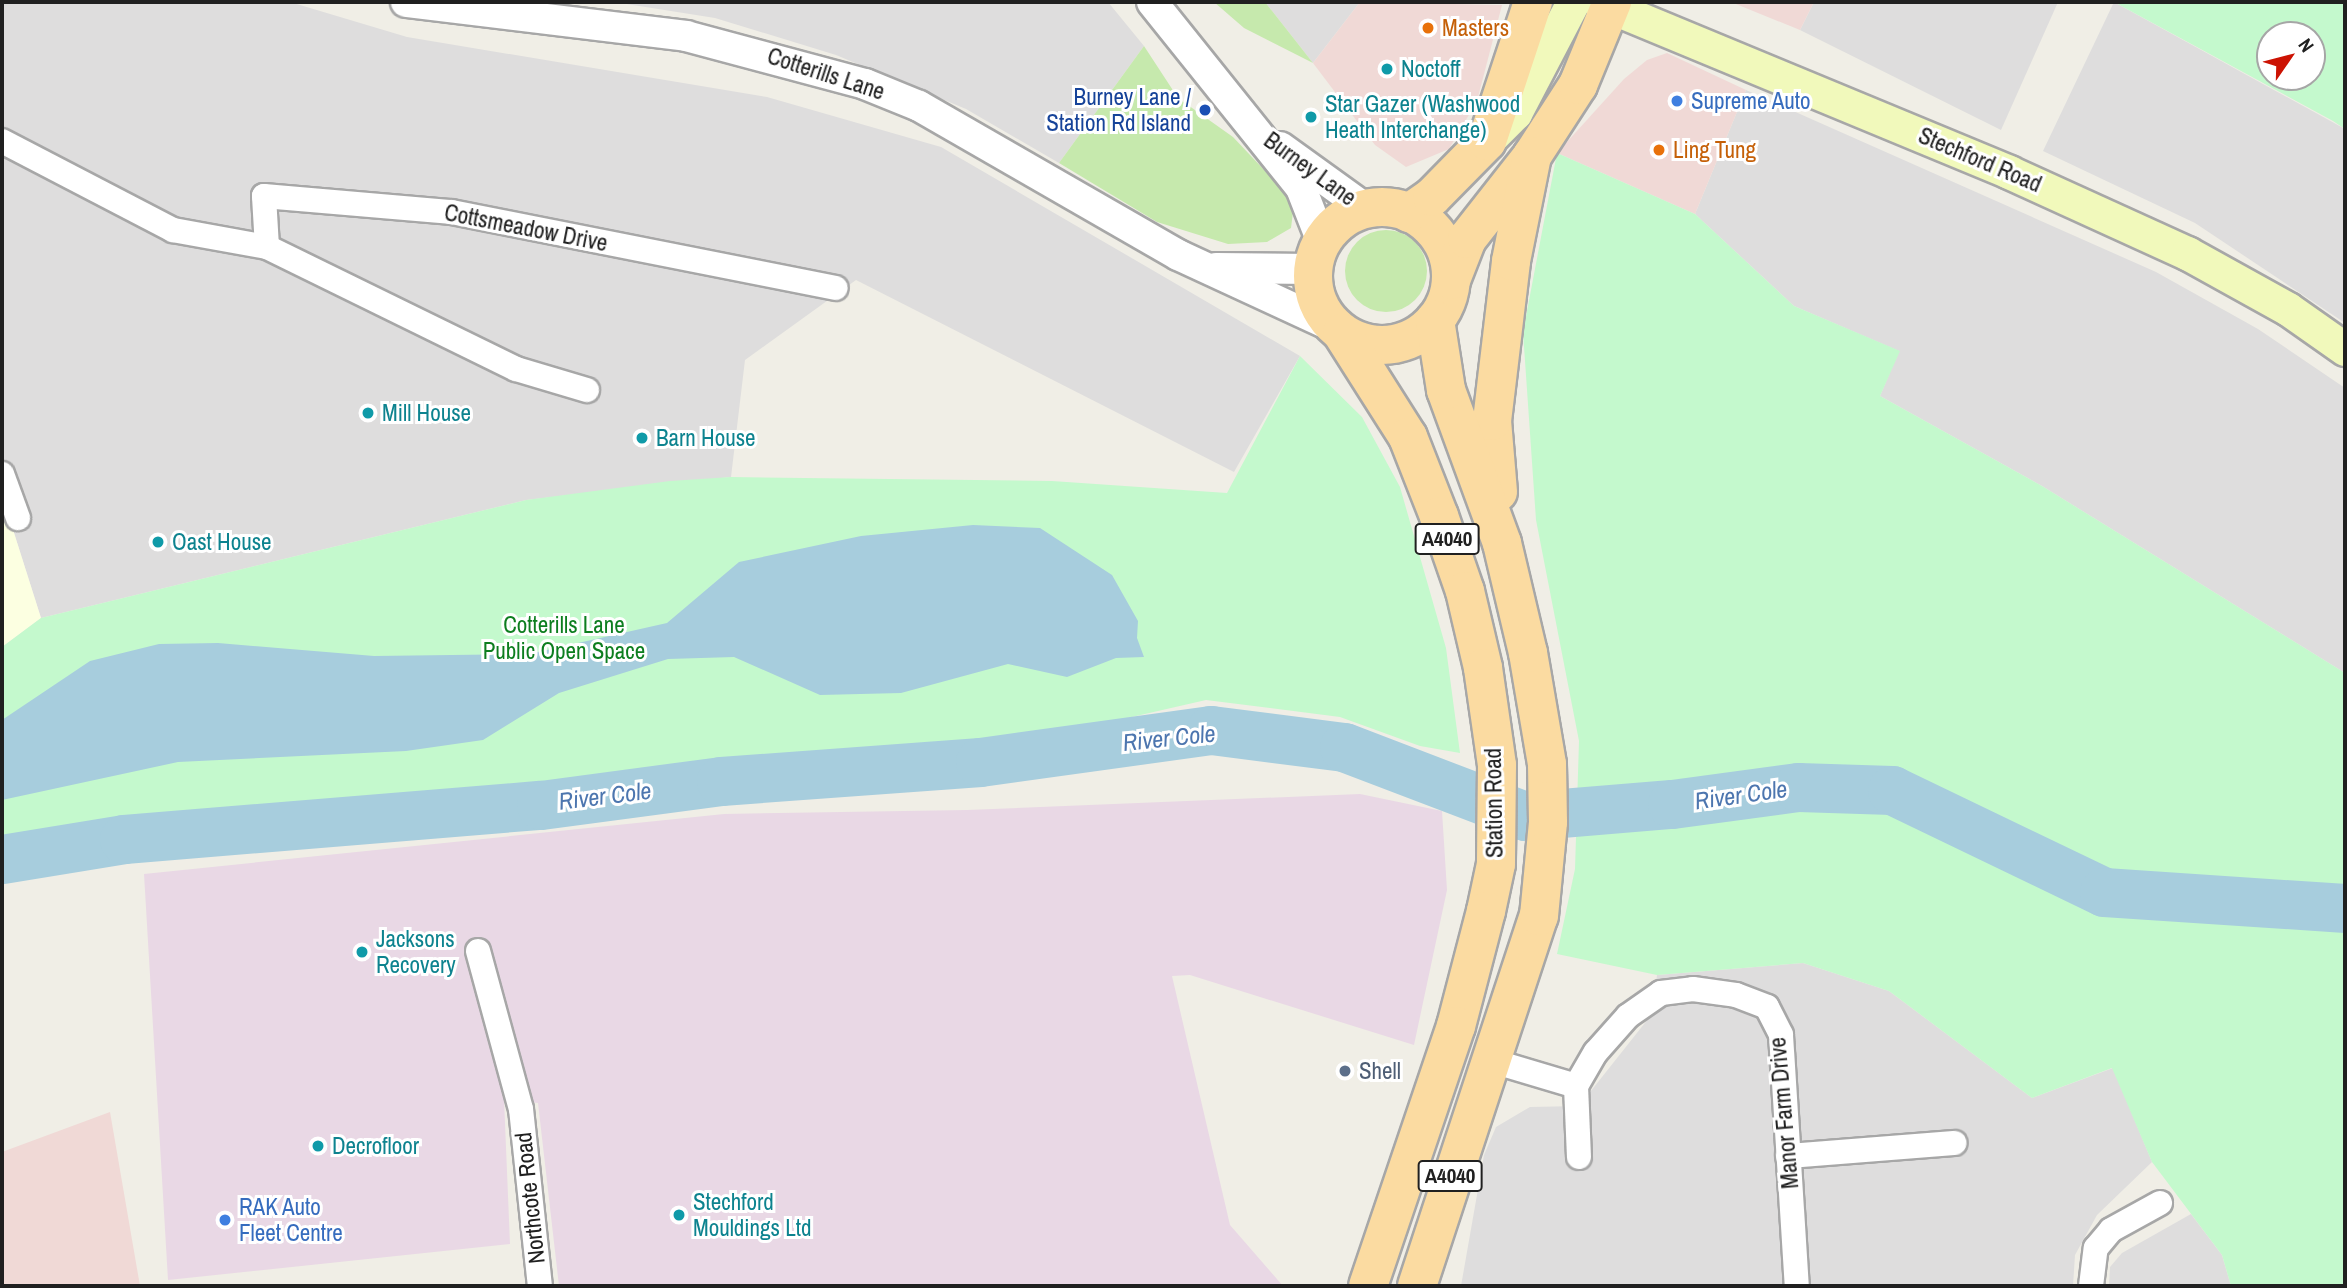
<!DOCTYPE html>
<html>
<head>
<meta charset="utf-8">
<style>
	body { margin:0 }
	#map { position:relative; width:2347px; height:1288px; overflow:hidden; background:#f0eee6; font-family:"Archivo Narrow",sans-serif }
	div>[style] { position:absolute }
	.residential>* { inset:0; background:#dedddd }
	.commercial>* { inset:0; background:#f0d9d6 }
	.industrial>* { inset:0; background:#e9d8e5 }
	.education>* { inset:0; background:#fcffe1 }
	.grass>* { inset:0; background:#c6e9ad }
	.round { border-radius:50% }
	.park>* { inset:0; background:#c4f9cd }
	.water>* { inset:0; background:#a7cddd }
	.river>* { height:49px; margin:-24.5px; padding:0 24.5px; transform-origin:24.5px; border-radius:24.5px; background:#a7cddd }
	.roads { filter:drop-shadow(2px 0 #a7a7a7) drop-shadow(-2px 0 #a7a7a7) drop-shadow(0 2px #a7a7a7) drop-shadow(0 -2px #a7a7a7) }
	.minor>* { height:24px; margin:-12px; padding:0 12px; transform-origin:12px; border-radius:12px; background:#fff }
	.tertiary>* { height:30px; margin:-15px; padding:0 15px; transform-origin:15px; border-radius:15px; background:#fff }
	.secondary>* { height:33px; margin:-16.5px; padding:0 16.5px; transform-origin:16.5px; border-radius:16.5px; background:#f1f9bb }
	.primary>* { height:38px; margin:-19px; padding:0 19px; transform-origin:19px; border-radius:19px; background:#fbdba1 }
	.primary>.ring { margin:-19px; padding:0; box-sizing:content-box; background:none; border:38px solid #fbdba1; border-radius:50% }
	.dots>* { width:19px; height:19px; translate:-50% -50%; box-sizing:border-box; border:4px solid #fff; border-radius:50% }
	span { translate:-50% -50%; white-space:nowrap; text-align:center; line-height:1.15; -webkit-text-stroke:6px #fff; paint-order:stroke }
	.shield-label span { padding:2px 5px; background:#fff; border:2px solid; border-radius:5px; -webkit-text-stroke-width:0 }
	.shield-label { font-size:21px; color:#202020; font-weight:700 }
	.food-label { font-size:23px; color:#c56008 }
	.left { translate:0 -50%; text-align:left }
	.culture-label { font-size:23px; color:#0d838f }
	.street-label { font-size:23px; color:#202020 }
	.transit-label { font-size:23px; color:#164399 }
	.right { translate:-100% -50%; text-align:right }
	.shop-label { font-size:23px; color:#366cbe }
	.park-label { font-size:23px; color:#0d7e1f }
	.service-label { font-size:23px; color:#4e5e75 }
	.water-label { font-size:24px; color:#4d76af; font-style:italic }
	.frame { position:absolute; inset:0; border:4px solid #202020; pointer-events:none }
	.north { position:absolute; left:2256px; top:21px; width:70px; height:70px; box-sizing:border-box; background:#fff; border:2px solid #a6a6a6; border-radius:50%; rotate:55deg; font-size:19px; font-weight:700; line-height:28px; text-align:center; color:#202020 }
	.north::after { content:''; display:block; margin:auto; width:24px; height:32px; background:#cc1303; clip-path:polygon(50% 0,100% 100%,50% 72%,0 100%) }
</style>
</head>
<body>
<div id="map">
	<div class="residential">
		<div style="clip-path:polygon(2px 2px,290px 2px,407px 37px,767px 97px,941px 147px,1300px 356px,1234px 472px,856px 280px,745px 360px,731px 477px,526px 500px,41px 618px,2px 495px)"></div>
		<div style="clip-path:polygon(614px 2px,1108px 2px,1144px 46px,1059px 163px,966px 109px,836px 55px,715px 18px)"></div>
		<div style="clip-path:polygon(1265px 2px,1360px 2px,1313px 63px)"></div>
		<div style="clip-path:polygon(1814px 2px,2058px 2px,2001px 130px,1800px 30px)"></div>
		<div style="clip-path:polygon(2114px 2px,2345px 129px,2345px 323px,2195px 223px,2043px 151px)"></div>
		<div style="clip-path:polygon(1746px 90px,2156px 272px,2258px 329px,2345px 388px,2345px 673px,2042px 486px,1880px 396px,1899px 351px,1794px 306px,1695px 214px)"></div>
		<div style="clip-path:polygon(1803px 963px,1889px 991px,2032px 1098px,2113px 1068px,2152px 1162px,2097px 1215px,2075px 1255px,2073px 1286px,1461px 1286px,1484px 1155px,1496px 1127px,1530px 1107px,1579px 1106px,1652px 1014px,1657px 975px)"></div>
		<div style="clip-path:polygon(2191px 1214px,2222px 1255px,2231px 1286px,2109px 1286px,2110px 1267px,2122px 1253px)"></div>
	</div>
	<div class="commercial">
		<div style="clip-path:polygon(1360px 2px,1502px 5px,1477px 101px,1449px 149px,1406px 167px,1375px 145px,1313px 63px)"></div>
		<div style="clip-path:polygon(1731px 2px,1814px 2px,1800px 30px)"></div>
		<div style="clip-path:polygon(1667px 53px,1746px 90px,1695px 214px,1557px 153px,1624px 79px,1647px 60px)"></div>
		<div style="clip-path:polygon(110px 1112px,140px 1286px,2px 1286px,2px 1152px)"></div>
	</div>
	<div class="industrial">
		<div style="clip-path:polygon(1360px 794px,1442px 811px,1447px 890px,1414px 1045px,1190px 975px,1172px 976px,1230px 1225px,1283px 1286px,559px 1286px,538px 1103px,504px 1099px,510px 1244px,168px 1280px,144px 874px,724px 814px,967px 810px)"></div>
	</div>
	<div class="education">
		<div style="clip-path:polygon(2px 495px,41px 618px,2px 647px)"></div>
	</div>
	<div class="grass">
		<div style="clip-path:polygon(1214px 2px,1265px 2px,1313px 63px,1244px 28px)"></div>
		<div style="clip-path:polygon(1144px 46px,1178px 98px,1233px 137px,1285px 192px,1293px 212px,1291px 228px,1267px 242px,1228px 244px,1157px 222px,1059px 163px)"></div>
		<div class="round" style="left:1345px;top:230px;width:82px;height:82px"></div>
	</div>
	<div class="park">
		<div style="clip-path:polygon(evenodd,2114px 2px,2345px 2px,2345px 129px,2333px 121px,2114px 2px,2270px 35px,2312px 35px,2312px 77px,2270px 77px,2270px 35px)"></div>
		<div style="clip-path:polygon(1557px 153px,1695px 214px,1794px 306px,1900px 351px,1880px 396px,2042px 486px,2345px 673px,2345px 1286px,2231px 1286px,2222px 1255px,2152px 1162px,2112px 1068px,2032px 1098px,1889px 991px,1803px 963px,1657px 975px,1557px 954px,1575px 869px,1579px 741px,1536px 520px,1523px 332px)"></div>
		<div style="clip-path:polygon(1300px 356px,1362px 417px,1400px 487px,1446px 648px,1460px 753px,1420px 746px,1340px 717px,1206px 700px,1027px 741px,909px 755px,676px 765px,442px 797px,239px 810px,93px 826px,2px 843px,2px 647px,41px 618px,526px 500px,670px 481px,731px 477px,1052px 481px,1227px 493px)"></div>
	</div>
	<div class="water">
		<div style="clip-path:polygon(973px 525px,1040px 528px,1112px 575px,1138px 621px,1137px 638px,1144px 657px,1116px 658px,1067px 677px,1008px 664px,901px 693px,820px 695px,734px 657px,668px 659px,559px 693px,483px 740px,406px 751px,178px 762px,2px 800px,2px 720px,90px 661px,159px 644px,218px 643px,374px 656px,529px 654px,667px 623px,739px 562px,861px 536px)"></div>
	</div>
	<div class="river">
		<div style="left:2px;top:859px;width:124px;rotate:-9.3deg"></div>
		<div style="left:124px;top:839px;width:418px;rotate:-4.7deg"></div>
		<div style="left:541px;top:805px;width:182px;rotate:-7.6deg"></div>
		<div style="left:721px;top:781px;width:260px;rotate:-4.2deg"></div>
		<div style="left:980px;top:762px;width:233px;rotate:-7.9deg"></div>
		<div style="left:1211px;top:730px;width:134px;rotate:7.3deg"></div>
		<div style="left:1344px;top:747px;width:194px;rotate:20.9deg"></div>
		<div style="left:1525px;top:816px;width:147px;rotate:-4.7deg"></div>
		<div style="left:1672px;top:804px;width:127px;rotate:-7.7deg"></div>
		<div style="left:1798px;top:787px;width:94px;rotate:1.8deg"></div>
		<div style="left:1892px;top:790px;width:235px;rotate:25.7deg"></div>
		<div style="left:2104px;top:892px;width:242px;rotate:3.8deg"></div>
	</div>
	<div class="roads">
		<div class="minor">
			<div style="left:2px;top:141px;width:193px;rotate:27.5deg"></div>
			<div style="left:173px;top:230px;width:96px;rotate:10.3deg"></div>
			<div style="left:267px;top:247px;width:277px;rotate:26.1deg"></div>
			<div style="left:516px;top:369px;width:74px;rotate:16.5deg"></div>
			<div style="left:267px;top:247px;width:51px;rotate:-93.4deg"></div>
			<div style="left:264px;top:196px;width:189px;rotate:4.9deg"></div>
			<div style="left:452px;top:212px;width:391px;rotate:11.2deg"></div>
			<div style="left:2px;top:474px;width:47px;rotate:70deg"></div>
			<div style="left:478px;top:951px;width:164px;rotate:74.8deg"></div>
			<div style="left:521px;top:1109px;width:178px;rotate:83.9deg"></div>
			<div style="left:1489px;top:1060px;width:91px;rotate:16.6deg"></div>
			<div style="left:1576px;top:1086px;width:39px;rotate:-60deg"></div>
			<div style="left:1596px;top:1052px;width:48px;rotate:-48.4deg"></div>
			<div style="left:1628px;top:1016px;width:40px;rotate:-34.9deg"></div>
			<div style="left:1661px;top:993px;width:32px;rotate:-7deg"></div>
			<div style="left:1693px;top:989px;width:43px;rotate:7.9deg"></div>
			<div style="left:1736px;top:995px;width:33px;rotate:21deg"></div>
			<div style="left:1767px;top:1007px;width:31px;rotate:63deg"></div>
			<div style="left:1781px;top:1035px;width:252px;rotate:86.4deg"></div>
			<div style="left:1576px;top:1086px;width:71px;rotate:87.6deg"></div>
			<div style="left:1788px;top:1156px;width:167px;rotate:-4.5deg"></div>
			<div style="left:2091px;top:1286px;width:38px;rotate:-83deg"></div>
			<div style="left:2096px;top:1248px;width:23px;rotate:-50deg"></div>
			<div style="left:2111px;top:1230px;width:56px;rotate:-28.9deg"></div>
		</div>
		<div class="tertiary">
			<div style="left:406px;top:2px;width:282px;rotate:6.9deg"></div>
			<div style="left:686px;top:36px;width:185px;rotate:15deg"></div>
			<div style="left:865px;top:84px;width:58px;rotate:22.2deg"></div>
			<div style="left:919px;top:106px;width:299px;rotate:29.9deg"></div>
			<div style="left:1178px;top:255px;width:172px;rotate:24.8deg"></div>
			<div style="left:1152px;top:2px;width:238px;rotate:51.3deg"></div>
			<div style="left:1301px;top:188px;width:58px;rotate:68.7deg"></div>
			<div style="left:1280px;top:147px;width:106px;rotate:35.8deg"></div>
			<div style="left:1216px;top:268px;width:97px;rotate:0.6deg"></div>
		</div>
		<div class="secondary">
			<div style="left:1599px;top:2px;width:444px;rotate:22.5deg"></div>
			<div style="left:2009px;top:172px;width:196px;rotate:24.5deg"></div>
			<div style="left:2187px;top:253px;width:115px;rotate:29deg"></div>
			<div style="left:2288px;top:309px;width:70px;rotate:35.1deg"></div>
			<div style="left:1489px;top:139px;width:37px;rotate:-45deg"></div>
			<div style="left:1515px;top:113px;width:125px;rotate:-62.4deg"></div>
		</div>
		<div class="primary">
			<div class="ring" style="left:1313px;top:207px;width:100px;height:100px"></div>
			<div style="left:1409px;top:213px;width:28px;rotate:-35deg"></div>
			<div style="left:1432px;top:197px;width:78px;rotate:-45.5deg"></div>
			<div style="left:1487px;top:141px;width:146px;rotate:-71.7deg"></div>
			<div style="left:1451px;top:280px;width:44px;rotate:-68.7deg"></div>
			<div style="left:1467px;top:239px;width:105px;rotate:-51.9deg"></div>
			<div style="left:1532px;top:156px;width:85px;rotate:-57.1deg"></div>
			<div style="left:1578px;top:85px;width:90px;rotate:-67.7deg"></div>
			<div style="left:1342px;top:333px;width:123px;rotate:57.6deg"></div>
			<div style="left:1408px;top:437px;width:85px;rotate:68.6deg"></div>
			<div style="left:1439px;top:516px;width:79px;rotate:70.9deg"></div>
			<div style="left:1465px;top:591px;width:79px;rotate:76.8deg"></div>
			<div style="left:1483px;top:668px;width:98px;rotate:81.8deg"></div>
			<div style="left:1497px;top:765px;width:99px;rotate:90.6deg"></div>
			<div style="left:1496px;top:864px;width:48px;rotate:102deg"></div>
			<div style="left:1486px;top:911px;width:119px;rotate:104.6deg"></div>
			<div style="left:1456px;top:1026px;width:274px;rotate:108.7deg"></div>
			<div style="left:1498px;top:492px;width:71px;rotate:-94.8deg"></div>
			<div style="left:1492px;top:421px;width:161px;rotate:-83.2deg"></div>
			<div style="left:1511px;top:261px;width:107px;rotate:-78.7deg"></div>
			<div style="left:1417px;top:1286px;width:390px;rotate:-71.8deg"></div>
			<div style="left:1539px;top:916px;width:94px;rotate:-84.5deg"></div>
			<div style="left:1548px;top:822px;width:58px;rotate:-91deg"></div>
			<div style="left:1547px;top:764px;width:113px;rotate:-99.7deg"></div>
			<div style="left:1528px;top:653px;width:113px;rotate:-103.3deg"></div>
			<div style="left:1502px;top:543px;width:163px;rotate:-110.1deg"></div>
			<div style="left:1446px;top:390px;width:71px;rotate:-98.9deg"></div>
		</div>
	</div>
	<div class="dots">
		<div style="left:1428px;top:28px;background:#e8710a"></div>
		<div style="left:1387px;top:69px;background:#0f9aa8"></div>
		<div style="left:1677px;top:101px;background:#3f7fe0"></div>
		<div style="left:1205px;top:110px;background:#1a4fb4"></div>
		<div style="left:1311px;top:117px;background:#0f9aa8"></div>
		<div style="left:1659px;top:150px;background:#e8710a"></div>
		<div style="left:368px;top:413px;background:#0f9aa8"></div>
		<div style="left:642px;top:438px;background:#0f9aa8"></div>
		<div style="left:158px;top:542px;background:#0f9aa8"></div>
		<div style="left:362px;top:952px;background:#0f9aa8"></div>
		<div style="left:1345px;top:1071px;background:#5c6f8a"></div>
		<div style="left:318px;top:1146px;background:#0f9aa8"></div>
		<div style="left:679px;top:1215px;background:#0f9aa8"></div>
		<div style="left:225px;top:1220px;background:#3f7fe0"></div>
	</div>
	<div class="shield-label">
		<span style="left:1447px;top:539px">A4040</span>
		<span style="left:1450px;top:1176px">A4040</span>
	</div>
	<div class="food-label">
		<span class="left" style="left:1442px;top:28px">Masters</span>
		<span class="left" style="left:1673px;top:150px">Ling Tung</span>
	</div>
	<div class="culture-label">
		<span class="left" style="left:1401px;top:69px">Noctoff</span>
		<span class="left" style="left:1325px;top:117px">Star Gazer (Washwood<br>Heath Interchange)</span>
		<span class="left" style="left:382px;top:413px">Mill House</span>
		<span class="left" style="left:656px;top:438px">Barn House</span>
		<span class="left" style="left:172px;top:542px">Oast House</span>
		<span class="left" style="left:376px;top:952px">Jacksons<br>Recovery</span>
		<span class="left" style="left:332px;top:1146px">Decrofloor</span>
		<span class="left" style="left:693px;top:1215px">Stechford<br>Mouldings Ltd</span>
	</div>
	<div class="street-label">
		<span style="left:826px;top:74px;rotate:18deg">Cotterills Lane</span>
		<span style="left:1980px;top:160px;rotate:23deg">Stechford Road</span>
		<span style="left:1310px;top:169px;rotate:36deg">Burney Lane</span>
		<span style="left:526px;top:228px;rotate:11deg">Cottsmeadow Drive</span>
		<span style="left:1494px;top:803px;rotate:-91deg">Station Road</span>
		<span style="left:1784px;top:1113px;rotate:-95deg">Manor Farm Drive</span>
		<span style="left:530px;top:1198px;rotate:-96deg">Northcote Road</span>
	</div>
	<div class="transit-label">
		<span class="right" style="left:1191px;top:110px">Burney Lane /<br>Station Rd Island</span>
	</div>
	<div class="shop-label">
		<span class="left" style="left:1691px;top:101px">Supreme Auto</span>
		<span class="left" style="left:239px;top:1220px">RAK Auto<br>Fleet Centre</span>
	</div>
	<div class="park-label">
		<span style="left:564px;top:638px">Cotterills Lane<br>Public Open Space</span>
	</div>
	<div class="service-label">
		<span class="left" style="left:1359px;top:1071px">Shell</span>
	</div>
	<div class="water-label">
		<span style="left:1169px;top:738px;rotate:-6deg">River Cole</span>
		<span style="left:1741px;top:795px;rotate:-8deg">River Cole</span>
		<span style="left:605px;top:796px;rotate:-7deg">River Cole</span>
	</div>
	<div class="frame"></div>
	<div class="north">N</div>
</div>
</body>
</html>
